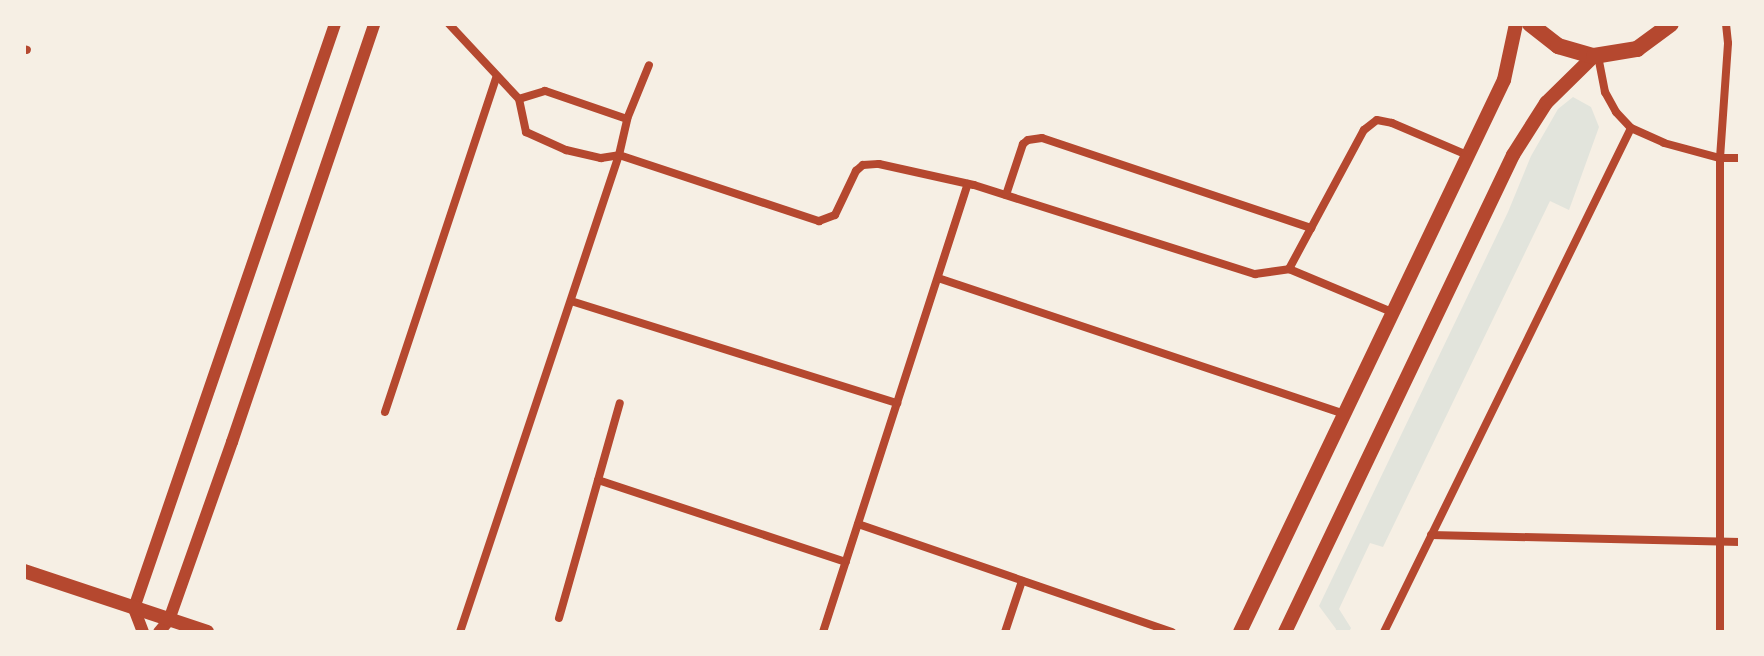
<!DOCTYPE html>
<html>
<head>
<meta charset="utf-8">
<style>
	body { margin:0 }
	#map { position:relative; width:1764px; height:656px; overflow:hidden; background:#f6efe4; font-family:"PT Sans Narrow",sans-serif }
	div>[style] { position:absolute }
	.green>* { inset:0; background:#e2e4dc }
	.minor>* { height:8px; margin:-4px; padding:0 4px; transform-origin:4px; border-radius:4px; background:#b5482f }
	.tertiary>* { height:12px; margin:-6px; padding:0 6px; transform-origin:6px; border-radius:6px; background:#b5482f }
	.secondary>* { height:14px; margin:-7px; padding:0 7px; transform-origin:7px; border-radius:7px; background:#b5482f }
	.primary>* { height:16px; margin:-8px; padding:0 8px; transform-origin:8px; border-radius:8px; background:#b5482f }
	span { translate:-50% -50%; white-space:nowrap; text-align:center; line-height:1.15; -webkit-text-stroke:6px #f6efe4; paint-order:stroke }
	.frame { position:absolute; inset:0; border:26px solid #f6efe4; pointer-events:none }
</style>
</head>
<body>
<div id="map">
	<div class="green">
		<div style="clip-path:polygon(1573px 97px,1591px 107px,1599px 127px,1569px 210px,1550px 201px,1383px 547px,1370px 543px,1339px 609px,1351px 628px,1349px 632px,1335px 632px,1336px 629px,1319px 606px,1508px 212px,1531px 156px,1558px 109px)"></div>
	</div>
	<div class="minor">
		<div style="left:449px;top:24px;width:103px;rotate:47deg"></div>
		<div style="left:519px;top:99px;width:34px;rotate:78deg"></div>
		<div style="left:526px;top:132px;width:44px;rotate:24.2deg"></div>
		<div style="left:566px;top:150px;width:36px;rotate:13deg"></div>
		<div style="left:601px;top:158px;width:18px;rotate:-9deg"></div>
		<div style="left:619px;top:155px;width:211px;rotate:18.3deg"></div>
		<div style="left:819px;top:221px;width:17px;rotate:-21deg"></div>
		<div style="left:835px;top:215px;width:49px;rotate:-64.5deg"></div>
		<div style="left:856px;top:171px;width:9px;rotate:-41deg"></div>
		<div style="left:863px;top:165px;width:16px;rotate:-4deg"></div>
		<div style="left:879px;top:164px;width:97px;rotate:12.5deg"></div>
		<div style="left:974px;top:185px;width:295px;rotate:17.6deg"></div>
		<div style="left:1255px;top:274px;width:34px;rotate:-8deg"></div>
		<div style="left:1289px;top:269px;width:114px;rotate:22.7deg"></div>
		<div style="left:24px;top:49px;width:3px;rotate:18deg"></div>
		<div style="left:1598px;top:56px;width:37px;rotate:79deg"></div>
		<div style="left:1605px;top:92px;width:23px;rotate:61deg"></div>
		<div style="left:1616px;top:112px;width:22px;rotate:47deg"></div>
		<div style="left:1631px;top:128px;width:36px;rotate:24deg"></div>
		<div style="left:1664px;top:143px;width:58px;rotate:15deg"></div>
		<div style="left:1720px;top:158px;width:20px"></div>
		<div style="left:627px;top:119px;width:58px;rotate:-67.8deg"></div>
		<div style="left:1006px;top:195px;width:54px;rotate:-71.6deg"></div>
		<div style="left:1023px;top:144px;width:6px;rotate:-39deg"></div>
		<div style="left:1028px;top:140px;width:14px;rotate:-8deg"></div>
		<div style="left:1042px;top:138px;width:284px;rotate:18.5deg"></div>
		<div style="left:1289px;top:269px;width:158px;rotate:-61.7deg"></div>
		<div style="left:1364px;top:130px;width:16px;rotate:-38deg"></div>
		<div style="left:1377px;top:120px;width:15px;rotate:11deg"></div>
		<div style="left:1392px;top:123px;width:82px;rotate:23.1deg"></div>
		<div style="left:938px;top:278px;width:429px;rotate:18.5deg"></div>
		<div style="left:571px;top:301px;width:342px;rotate:17.4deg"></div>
		<div style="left:385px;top:412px;width:354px;rotate:-71.6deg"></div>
		<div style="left:598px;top:480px;width:261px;rotate:18.3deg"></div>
		<div style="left:858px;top:524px;width:332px;rotate:19deg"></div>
		<div style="left:1431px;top:535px;width:309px;rotate:1.3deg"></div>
		<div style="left:559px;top:618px;width:223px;rotate:-74.2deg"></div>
		<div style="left:460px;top:632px;width:503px;rotate:-71.57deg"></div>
		<div style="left:619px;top:155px;width:37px;rotate:-77deg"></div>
		<div style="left:627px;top:119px;width:87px;rotate:-161.1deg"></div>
		<div style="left:545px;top:91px;width:27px;rotate:163deg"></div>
		<div style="left:823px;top:632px;width:471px;rotate:-72.1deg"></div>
		<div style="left:1005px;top:632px;width:54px;rotate:-71.6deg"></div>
		<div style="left:1384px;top:632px;width:561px;rotate:-63.89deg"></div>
		<div style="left:1720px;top:632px;width:474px;rotate:-90deg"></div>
		<div style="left:1720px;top:158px;width:115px;rotate:-86deg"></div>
		<div style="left:1728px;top:43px;width:19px;rotate:-96deg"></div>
	</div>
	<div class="tertiary">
		<div style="left:143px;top:632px;width:26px;rotate:-111deg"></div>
		<div style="left:134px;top:608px;width:618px;rotate:-71.01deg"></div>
		<div style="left:159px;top:632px;width:16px;rotate:-50deg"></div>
		<div style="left:169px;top:620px;width:189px;rotate:-70.5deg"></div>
		<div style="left:232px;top:442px;width:441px;rotate:-71.2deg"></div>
	</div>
	<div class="secondary">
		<div style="left:24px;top:571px;width:193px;rotate:18.4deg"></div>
		<div style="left:1240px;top:632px;width:612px;rotate:-64.44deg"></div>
		<div style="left:1504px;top:80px;width:57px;rotate:-77.9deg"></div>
		<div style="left:1285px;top:632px;width:529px;rotate:-64.45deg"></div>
		<div style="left:1513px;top:155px;width:62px;rotate:-57.6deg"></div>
		<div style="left:1546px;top:103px;width:67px;rotate:-44.4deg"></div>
	</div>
	<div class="primary">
		<div style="left:1530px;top:24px;width:36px;rotate:38deg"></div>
		<div style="left:1558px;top:46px;width:37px;rotate:16deg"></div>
		<div style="left:1594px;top:56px;width:44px;rotate:-9.2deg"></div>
		<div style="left:1637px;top:49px;width:42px;rotate:-36.3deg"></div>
	</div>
	<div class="frame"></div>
</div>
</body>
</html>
